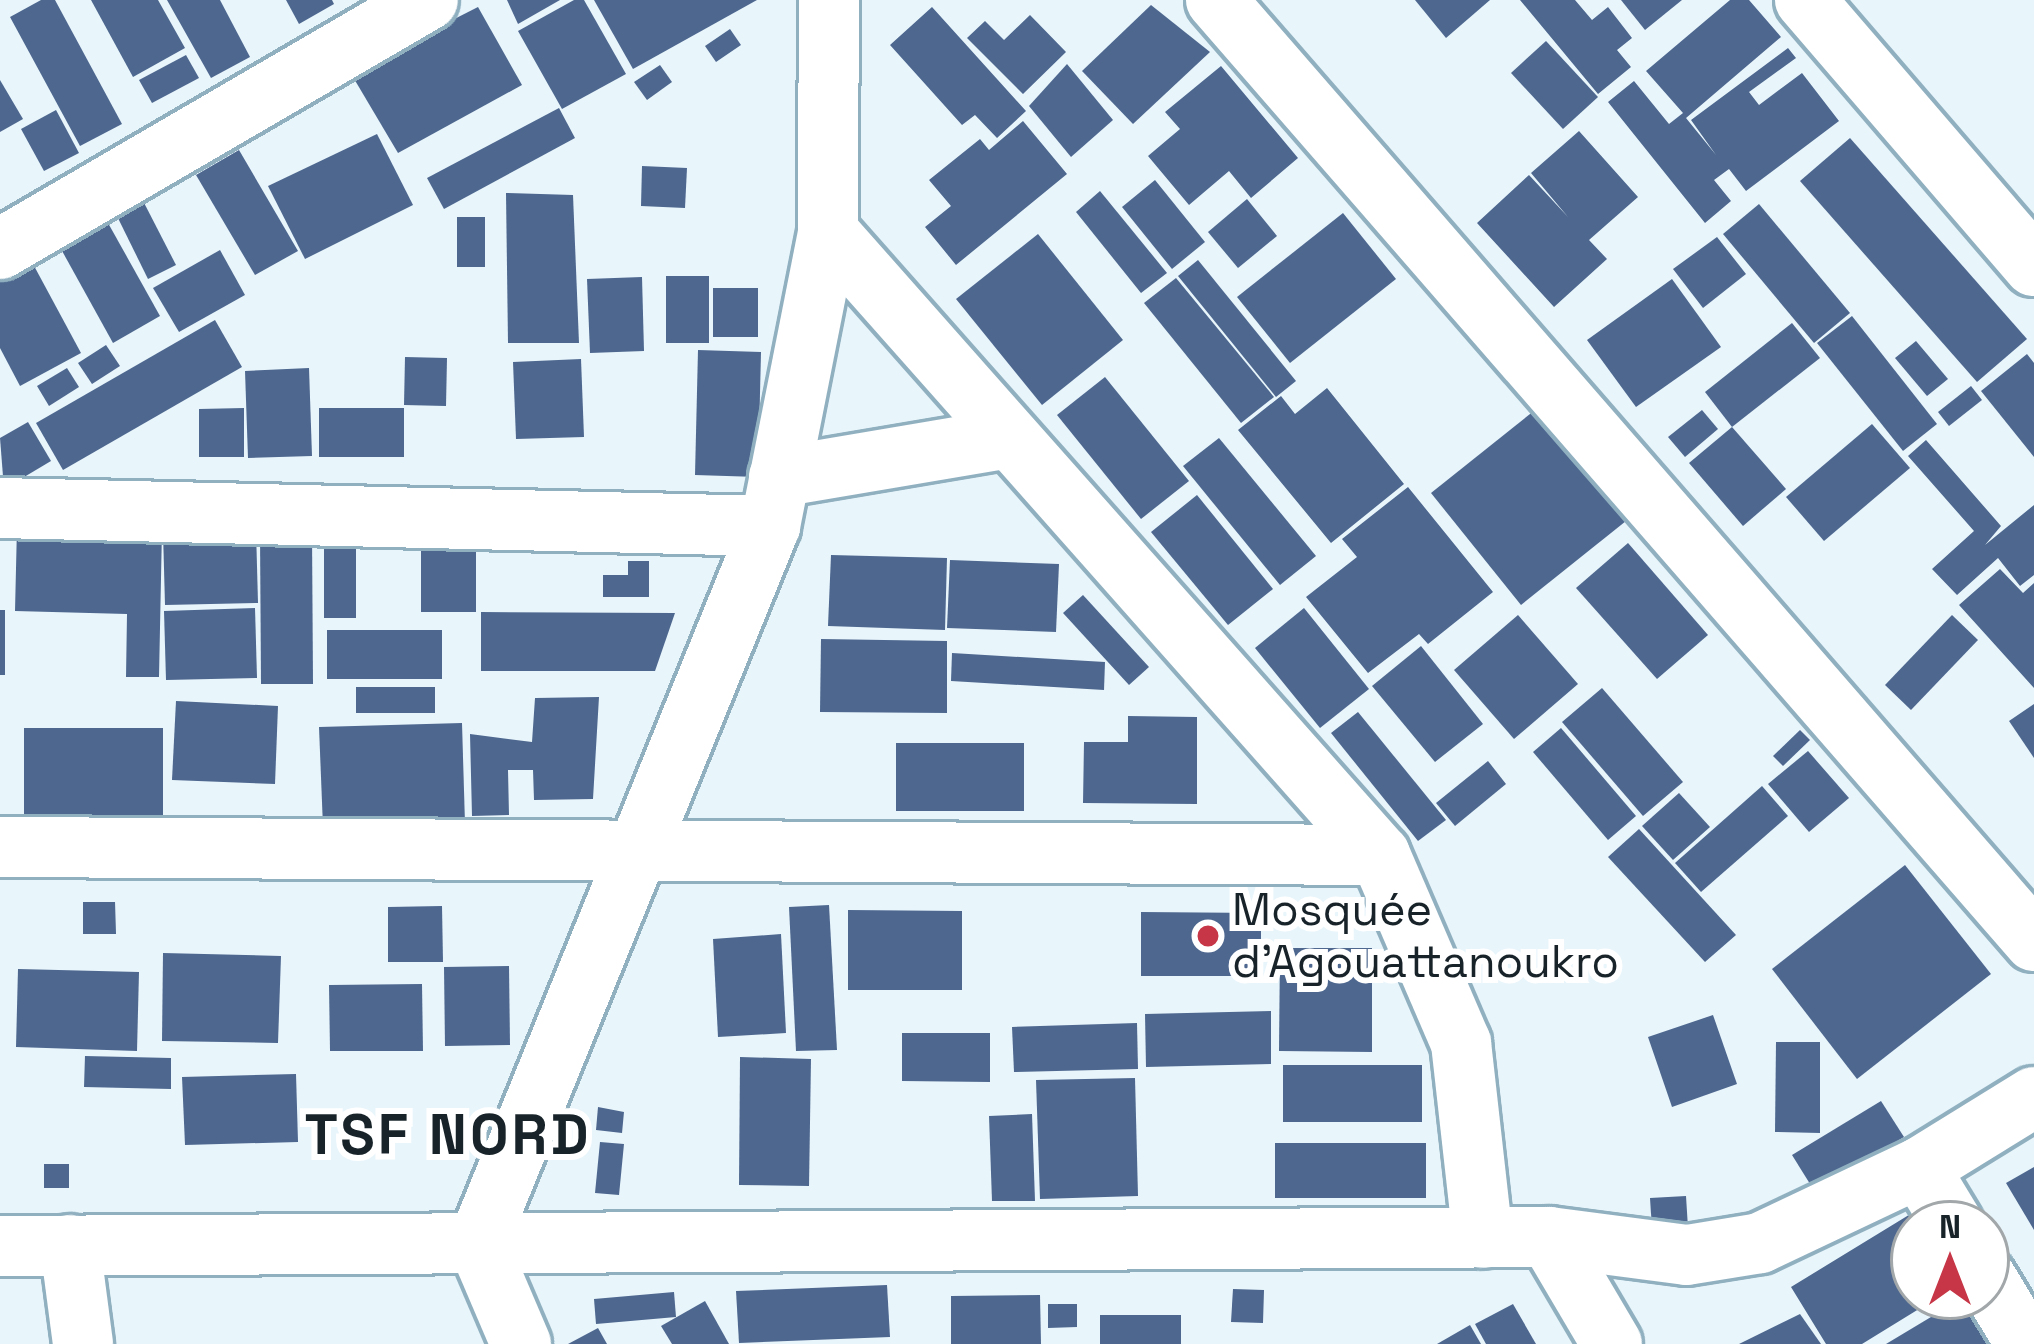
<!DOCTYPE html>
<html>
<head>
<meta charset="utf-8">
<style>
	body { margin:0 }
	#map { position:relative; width:2034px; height:1344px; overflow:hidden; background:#e8f5fb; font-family:"Space Grotesk",sans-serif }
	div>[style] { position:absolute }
	.building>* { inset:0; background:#4d678f }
	.roads { filter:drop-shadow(3px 0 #90b0c0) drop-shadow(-3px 0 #90b0c0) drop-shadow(0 3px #90b0c0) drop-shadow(0 -3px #90b0c0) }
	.minor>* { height:60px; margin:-30px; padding:0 30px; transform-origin:30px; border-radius:30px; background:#fff }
	.dots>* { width:33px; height:33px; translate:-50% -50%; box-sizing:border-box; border:6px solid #fff; border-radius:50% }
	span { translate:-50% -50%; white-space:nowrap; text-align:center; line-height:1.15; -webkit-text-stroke:12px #fff; paint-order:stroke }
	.poi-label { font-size:45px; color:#172329 }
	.left { translate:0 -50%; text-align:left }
	.district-label { font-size:57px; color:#172329; font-weight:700; letter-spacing:3px }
	.north { position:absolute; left:1890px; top:1200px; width:120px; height:120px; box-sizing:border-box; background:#fff; border:3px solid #a2a7a9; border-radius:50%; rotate:0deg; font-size:33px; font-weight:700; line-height:48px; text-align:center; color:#172329 }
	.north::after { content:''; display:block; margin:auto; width:42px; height:54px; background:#c63646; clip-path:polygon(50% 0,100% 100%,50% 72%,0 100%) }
</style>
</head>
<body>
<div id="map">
	<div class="building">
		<div style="clip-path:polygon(41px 0,55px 0,122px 124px,80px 146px,10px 17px)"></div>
		<div style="clip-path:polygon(91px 0,158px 0,185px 48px,133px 77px)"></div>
		<div style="clip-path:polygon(167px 0,220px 0,250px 57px,211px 78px)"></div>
		<div style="clip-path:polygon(286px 0,332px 0,334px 4px,299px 24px)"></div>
		<div style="clip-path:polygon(507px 0,560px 0,518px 24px)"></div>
		<div style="clip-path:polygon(574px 0,584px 0,626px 74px,562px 109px,518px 31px)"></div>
		<div style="clip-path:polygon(594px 0,757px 0,633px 69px)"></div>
		<div style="clip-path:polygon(1415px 0,1490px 0,1446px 38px)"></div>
		<div style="clip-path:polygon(1520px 0,1575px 0,1592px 20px,1608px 7px,1632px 38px,1617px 50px,1631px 67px,1598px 94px)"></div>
		<div style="clip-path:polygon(1621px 0,1682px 0,1645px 30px)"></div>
		<div style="clip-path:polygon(1730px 0,1749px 0,1781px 37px,1686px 118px,1716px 155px,1691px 120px,1788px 48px,1796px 58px,1749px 92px,1759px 105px,1802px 73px,1839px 121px,1746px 191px,1729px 169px,1714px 180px,1731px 201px,1705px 223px,1608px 102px,1634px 81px,1669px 124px,1683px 113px,1646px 71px)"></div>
		<div style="clip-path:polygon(1151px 5px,1210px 52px,1133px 124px,1082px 71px)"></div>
		<div style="clip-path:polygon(478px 7px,522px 85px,398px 153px,350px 72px)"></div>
		<div style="clip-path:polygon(932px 7px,1026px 111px,997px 138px,975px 115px,962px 125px,890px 45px)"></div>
		<div style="clip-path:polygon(1030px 15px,1066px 52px,1023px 94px,967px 38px,985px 21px,1004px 40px)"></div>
		<div style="clip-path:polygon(730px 29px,741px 45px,716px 62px,705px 46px)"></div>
		<div style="clip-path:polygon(1546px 41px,1598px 97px,1563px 129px,1511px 73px)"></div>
		<div style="clip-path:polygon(186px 55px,199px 78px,152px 103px,139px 80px)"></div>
		<div style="clip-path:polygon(1067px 64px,1113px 120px,1071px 157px,1029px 106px)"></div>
		<div style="clip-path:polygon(660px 65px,672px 82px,647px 100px,634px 82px)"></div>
		<div style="clip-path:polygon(1221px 66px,1298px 158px,1251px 198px,1229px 171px,1189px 205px,1148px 156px,1180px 129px,1165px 112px)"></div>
		<div style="clip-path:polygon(0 80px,23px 119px,0 132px)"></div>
		<div style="clip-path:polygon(559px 108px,575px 138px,444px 209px,427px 178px)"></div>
		<div style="clip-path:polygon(56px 110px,79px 153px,44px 171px,21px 129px)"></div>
		<div style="clip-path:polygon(1023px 121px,1067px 174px,956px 265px,925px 227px,951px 206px,929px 180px,980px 139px,989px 150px)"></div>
		<div style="clip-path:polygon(1579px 131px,1638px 197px,1589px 240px,1607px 259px,1554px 307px,1477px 223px,1529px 175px,1568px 217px,1531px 173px)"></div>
		<div style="clip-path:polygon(377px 134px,413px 205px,305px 259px,268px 186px)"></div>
		<div style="clip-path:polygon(1850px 138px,2027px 339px,1977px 382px,1800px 181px)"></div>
		<div style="clip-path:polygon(239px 150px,298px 251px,255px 275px,196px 175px)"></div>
		<div style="clip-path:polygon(642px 166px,687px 168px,685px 208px,641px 206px)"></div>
		<div style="clip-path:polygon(1155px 180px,1205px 242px,1172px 269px,1122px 207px)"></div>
		<div style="clip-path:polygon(1100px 191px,1167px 273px,1141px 293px,1076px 212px)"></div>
		<div style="clip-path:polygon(506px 193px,573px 195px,579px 343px,508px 343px)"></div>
		<div style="clip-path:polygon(140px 195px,176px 265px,148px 279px,113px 208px)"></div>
		<div style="clip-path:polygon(1247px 199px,1277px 236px,1238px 268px,1208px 232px)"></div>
		<div style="clip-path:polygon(1759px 204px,1850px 313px,1814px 343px,1723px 234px)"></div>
		<div style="clip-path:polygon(1343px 213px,1396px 279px,1290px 363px,1237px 297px)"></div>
		<div style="clip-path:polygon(103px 214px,160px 316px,113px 343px,56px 240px)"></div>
		<div style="clip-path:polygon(457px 217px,485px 217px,485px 267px,457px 267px)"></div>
		<div style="clip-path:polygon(1038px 234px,1123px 340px,1042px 405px,956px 299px)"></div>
		<div style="clip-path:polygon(1717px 237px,1746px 274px,1703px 308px,1673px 269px)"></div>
		<div style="clip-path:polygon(220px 250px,245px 295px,179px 332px,153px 288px)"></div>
		<div style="clip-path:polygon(26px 251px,81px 353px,20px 386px,0 348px,0 265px)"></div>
		<div style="clip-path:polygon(1198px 260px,1296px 381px,1276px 397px,1178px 276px)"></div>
		<div style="clip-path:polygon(666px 276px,709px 276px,709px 343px,666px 343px)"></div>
		<div style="clip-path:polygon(642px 277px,644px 351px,590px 353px,587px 279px)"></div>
		<div style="clip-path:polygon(1176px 278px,1274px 397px,1241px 423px,1144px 303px)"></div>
		<div style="clip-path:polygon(1672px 279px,1721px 347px,1636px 407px,1587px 340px)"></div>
		<div style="clip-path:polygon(713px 288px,758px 288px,758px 337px,713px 337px)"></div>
		<div style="clip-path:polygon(1852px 316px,1937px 424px,1903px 451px,1817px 343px)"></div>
		<div style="clip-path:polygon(215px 320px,242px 367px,63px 470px,36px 423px)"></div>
		<div style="clip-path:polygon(1792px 323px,1820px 358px,1732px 427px,1705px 392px)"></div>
		<div style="clip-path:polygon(1916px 341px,1948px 379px,1927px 396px,1895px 358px)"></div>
		<div style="clip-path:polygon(106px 345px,120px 366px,92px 384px,78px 363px)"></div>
		<div style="clip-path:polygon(698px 350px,761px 352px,758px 477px,695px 475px)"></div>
		<div style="clip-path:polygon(2027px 354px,2034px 363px,2034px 457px,1981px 391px)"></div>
		<div style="clip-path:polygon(405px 357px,447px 358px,446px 406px,404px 405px)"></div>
		<div style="clip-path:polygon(581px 359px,584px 437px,516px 439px,513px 362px)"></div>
		<div style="clip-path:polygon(67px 368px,79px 387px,49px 406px,37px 386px)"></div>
		<div style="clip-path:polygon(309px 368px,312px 456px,248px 458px,245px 371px)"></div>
		<div style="clip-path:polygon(1105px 377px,1189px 481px,1141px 519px,1057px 415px)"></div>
		<div style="clip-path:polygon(1971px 386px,1982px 400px,1949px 426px,1938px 412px)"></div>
		<div style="clip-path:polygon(1327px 388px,1404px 484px,1331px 543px,1238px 430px,1281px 396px,1295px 414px)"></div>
		<div style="clip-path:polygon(244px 408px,244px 457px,199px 457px,199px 409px)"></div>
		<div style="clip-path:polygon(319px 408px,404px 408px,404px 457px,319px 457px)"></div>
		<div style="clip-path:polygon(1535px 410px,1626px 521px,1521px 605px,1431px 493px)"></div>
		<div style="clip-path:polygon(1702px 410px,1718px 429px,1685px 457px,1668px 437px)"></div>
		<div style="clip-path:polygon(28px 422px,51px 461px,4px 489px,0 438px)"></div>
		<div style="clip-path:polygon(1872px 424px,1910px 468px,1824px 541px,1786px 497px)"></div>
		<div style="clip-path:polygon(1732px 427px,1786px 489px,1743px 526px,1689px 463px)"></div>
		<div style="clip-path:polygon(1219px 438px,1316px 556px,1280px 585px,1183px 466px)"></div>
		<div style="clip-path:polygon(1926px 440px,2001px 526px,1985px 545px,2034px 505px,2034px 575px,2020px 586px,1998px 558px,1957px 595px,1932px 569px,1974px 531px,1908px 456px)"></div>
		<div style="clip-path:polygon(1408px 487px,1493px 592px,1428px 644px,1419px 634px,1368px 673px,1306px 597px,1357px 557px,1342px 539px)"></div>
		<div style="clip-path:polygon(1197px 495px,1273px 589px,1228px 625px,1151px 532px)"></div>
		<div style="clip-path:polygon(17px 526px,162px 529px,159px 677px,126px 677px,127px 614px,15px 611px)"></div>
		<div style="clip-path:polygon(256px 530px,258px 603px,165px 605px,163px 532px)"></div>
		<div style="clip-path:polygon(260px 533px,312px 533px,313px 684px,261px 684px)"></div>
		<div style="clip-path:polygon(324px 536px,356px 536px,356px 618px,324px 618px)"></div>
		<div style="clip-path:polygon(421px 537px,476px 537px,476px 612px,421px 612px)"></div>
		<div style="clip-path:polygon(1628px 543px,1708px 635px,1657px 679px,1576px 588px)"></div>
		<div style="clip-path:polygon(831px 555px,947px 558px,945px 630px,828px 626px)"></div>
		<div style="clip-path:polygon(950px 560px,1059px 564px,1056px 632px,947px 628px)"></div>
		<div style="clip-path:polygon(628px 561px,649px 561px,649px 597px,603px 597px,603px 575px,628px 575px)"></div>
		<div style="clip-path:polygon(2000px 569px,2023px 593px,2034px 583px,2034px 688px,1959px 605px)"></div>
		<div style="clip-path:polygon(1083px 595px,1149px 667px,1129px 685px,1063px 613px)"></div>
		<div style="clip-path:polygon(255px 608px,257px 678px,166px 680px,164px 611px)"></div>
		<div style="clip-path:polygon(1304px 608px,1369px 689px,1320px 728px,1255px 648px)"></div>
		<div style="clip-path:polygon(0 610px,5px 610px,5px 675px,0 675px)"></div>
		<div style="clip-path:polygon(481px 612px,675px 613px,655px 671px,481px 671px)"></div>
		<div style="clip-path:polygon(1518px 615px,1578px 684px,1514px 739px,1454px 670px)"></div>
		<div style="clip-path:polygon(1952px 615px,1978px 640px,1911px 710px,1885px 685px)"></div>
		<div style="clip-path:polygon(327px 630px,442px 630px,442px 679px,327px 679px)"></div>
		<div style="clip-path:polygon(821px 639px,947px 641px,947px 713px,820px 712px)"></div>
		<div style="clip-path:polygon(1421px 646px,1483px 724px,1435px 762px,1372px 686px)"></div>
		<div style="clip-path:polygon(952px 653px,1105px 662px,1104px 690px,951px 681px)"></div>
		<div style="clip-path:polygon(356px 687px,435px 687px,435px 713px,356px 713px)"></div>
		<div style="clip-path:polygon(1602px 688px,1683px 782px,1643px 816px,1562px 722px)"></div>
		<div style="clip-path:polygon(599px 697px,593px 799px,534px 800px,533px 770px,508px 770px,509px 815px,472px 816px,470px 734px,532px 742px,535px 698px)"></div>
		<div style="clip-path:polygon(176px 701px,278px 706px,275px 784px,172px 780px)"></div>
		<div style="clip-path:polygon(2034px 704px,2034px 758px,2009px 721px)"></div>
		<div style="clip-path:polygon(1358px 712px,1446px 820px,1418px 841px,1331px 733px)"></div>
		<div style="clip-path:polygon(1128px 716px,1197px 717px,1197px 804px,1083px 803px,1084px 742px,1128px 742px)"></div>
		<div style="clip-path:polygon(462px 723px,465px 824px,323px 827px,319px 727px)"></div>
		<div style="clip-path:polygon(24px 728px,163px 728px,163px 828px,24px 828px)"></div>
		<div style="clip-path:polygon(1561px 728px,1636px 816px,1608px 840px,1533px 752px)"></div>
		<div style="clip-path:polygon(1800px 730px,1810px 740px,1783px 766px,1773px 756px)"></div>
		<div style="clip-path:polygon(896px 743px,1024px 743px,1024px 811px,896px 811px)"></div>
		<div style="clip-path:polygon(1808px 751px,1849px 798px,1809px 832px,1768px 784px)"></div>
		<div style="clip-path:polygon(1488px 761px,1506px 784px,1455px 826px,1436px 803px)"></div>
		<div style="clip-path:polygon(1762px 786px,1788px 816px,1701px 892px,1675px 863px)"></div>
		<div style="clip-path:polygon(1679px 793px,1710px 827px,1673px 860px,1642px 826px)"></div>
		<div style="clip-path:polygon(1639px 829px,1736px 935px,1705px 962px,1608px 857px)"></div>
		<div style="clip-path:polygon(1905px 865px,1991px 974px,1857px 1079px,1772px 969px)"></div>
		<div style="clip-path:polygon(83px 902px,115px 902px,116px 934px,83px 934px)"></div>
		<div style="clip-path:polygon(829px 905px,837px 1050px,796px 1051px,789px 907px)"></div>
		<div style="clip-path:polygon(442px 906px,443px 962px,388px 962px,388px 907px)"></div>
		<div style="clip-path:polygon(848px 910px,962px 911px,962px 990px,848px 990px)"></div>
		<div style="clip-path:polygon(1141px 912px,1261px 913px,1261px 976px,1141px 976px)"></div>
		<div style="clip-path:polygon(781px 934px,786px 1033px,718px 1037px,713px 939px)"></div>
		<div style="clip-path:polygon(1280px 948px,1372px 948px,1372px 1052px,1279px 1051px)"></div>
		<div style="clip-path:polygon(163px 953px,281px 956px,278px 1043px,162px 1041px)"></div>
		<div style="clip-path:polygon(509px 966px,510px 1045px,445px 1046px,444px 967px)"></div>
		<div style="clip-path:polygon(18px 969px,139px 972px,137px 1051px,16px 1047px)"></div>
		<div style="clip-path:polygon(422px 984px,423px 1051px,330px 1051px,329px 985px)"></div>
		<div style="clip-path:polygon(1271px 1011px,1271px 1064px,1146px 1067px,1145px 1014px)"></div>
		<div style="clip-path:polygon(1713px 1015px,1737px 1084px,1672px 1107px,1648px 1037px)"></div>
		<div style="clip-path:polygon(1137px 1023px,1138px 1069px,1014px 1072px,1012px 1027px)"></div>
		<div style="clip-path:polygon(902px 1033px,990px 1033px,990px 1082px,902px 1081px)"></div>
		<div style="clip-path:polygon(1776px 1042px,1820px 1042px,1820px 1133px,1775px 1132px)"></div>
		<div style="clip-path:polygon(85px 1056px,171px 1058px,171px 1089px,84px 1087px)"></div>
		<div style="clip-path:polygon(740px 1057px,811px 1059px,809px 1186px,739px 1185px)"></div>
		<div style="clip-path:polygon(1283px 1065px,1422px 1065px,1422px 1122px,1283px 1122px)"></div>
		<div style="clip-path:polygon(296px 1074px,298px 1142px,185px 1145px,182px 1077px)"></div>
		<div style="clip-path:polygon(1135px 1078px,1138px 1196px,1040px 1199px,1036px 1080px)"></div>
		<div style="clip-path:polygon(1881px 1101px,1904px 1137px,1815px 1192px,1792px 1155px)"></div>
		<div style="clip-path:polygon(598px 1107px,624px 1112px,622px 1133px,596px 1130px)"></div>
		<div style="clip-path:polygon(1032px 1114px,1035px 1201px,992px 1201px,989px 1116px)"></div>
		<div style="clip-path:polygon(600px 1142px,624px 1144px,619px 1195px,595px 1193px)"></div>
		<div style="clip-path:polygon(1275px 1143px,1426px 1143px,1426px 1198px,1275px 1198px)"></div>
		<div style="clip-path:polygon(44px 1164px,69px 1164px,69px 1188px,44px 1188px)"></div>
		<div style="clip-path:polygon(2034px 1167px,2034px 1230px,2006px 1183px)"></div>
		<div style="clip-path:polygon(1686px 1196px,1688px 1228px,1652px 1229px,1650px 1198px)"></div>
		<div style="clip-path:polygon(1917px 1210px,1925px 1224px,1914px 1224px,1914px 1296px,1940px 1296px,1862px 1344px,1826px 1344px,1791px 1287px)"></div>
		<div style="clip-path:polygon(887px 1285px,890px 1337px,739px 1343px,736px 1291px)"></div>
		<div style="clip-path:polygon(1233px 1289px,1264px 1290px,1263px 1323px,1231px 1322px)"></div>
		<div style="clip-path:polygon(674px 1292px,676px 1317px,596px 1324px,594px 1299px)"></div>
		<div style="clip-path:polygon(1040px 1295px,1041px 1344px,951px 1344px,951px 1296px)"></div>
		<div style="clip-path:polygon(1966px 1296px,2001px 1344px,1886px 1344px)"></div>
		<div style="clip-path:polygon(705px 1301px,729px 1344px,672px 1344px,661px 1326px)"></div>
		<div style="clip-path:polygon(1048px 1304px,1077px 1304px,1077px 1327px,1048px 1328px)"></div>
		<div style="clip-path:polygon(1513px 1304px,1536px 1344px,1486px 1344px,1475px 1324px)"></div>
		<div style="clip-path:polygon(1800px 1314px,1821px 1344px,1739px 1344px)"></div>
		<div style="clip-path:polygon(1100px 1315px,1181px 1315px,1181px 1344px,1100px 1344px)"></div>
		<div style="clip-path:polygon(1470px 1325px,1481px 1344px,1437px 1344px)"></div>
		<div style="clip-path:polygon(598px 1328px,607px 1344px,568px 1344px)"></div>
	</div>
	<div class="roads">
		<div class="minor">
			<div style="left:1216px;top:0;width:1247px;rotate:49deg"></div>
			<div style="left:1805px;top:0;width:351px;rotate:49.3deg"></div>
			<div style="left:828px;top:232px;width:832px;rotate:48.46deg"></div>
			<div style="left:1380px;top:855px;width:205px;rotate:66.7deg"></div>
			<div style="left:1461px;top:1043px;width:196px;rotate:83.6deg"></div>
			<div style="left:0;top:249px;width:495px;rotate:-30.2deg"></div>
			<div style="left:779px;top:477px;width:234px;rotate:-9.6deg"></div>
			<div style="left:0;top:508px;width:770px;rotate:1.34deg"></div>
			<div style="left:0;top:847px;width:1380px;rotate:0.33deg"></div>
			<div style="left:1919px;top:1168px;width:66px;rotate:58.7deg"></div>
			<div style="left:1549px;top:1237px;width:124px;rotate:59.5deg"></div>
			<div style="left:70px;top:1245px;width:100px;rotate:82.5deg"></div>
			<div style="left:0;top:1246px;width:1549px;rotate:-0.33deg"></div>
			<div style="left:1549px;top:1237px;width:139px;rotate:7.4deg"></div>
			<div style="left:1687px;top:1255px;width:74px;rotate:-9.3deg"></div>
			<div style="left:1760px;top:1243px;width:176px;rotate:-25.3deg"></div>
			<div style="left:1919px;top:1168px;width:135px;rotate:-31.7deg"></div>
			<div style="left:1986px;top:1278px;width:77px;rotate:58.8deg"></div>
			<div style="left:521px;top:1344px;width:110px;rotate:-113.1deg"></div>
			<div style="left:478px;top:1243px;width:774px;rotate:-67.84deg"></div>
			<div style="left:770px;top:526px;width:300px;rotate:-78.8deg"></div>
			<div style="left:828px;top:232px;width:232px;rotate:-89.8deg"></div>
		</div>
	</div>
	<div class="dots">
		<div style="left:1208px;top:936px;background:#c63646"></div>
	</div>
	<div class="poi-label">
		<span class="left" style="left:1232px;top:936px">Mosquée<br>d'Agouattanoukro</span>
	</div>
	<div class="district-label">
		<span style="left:448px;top:1135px">TSF NORD</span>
	</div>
	<div class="north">N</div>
</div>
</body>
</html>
